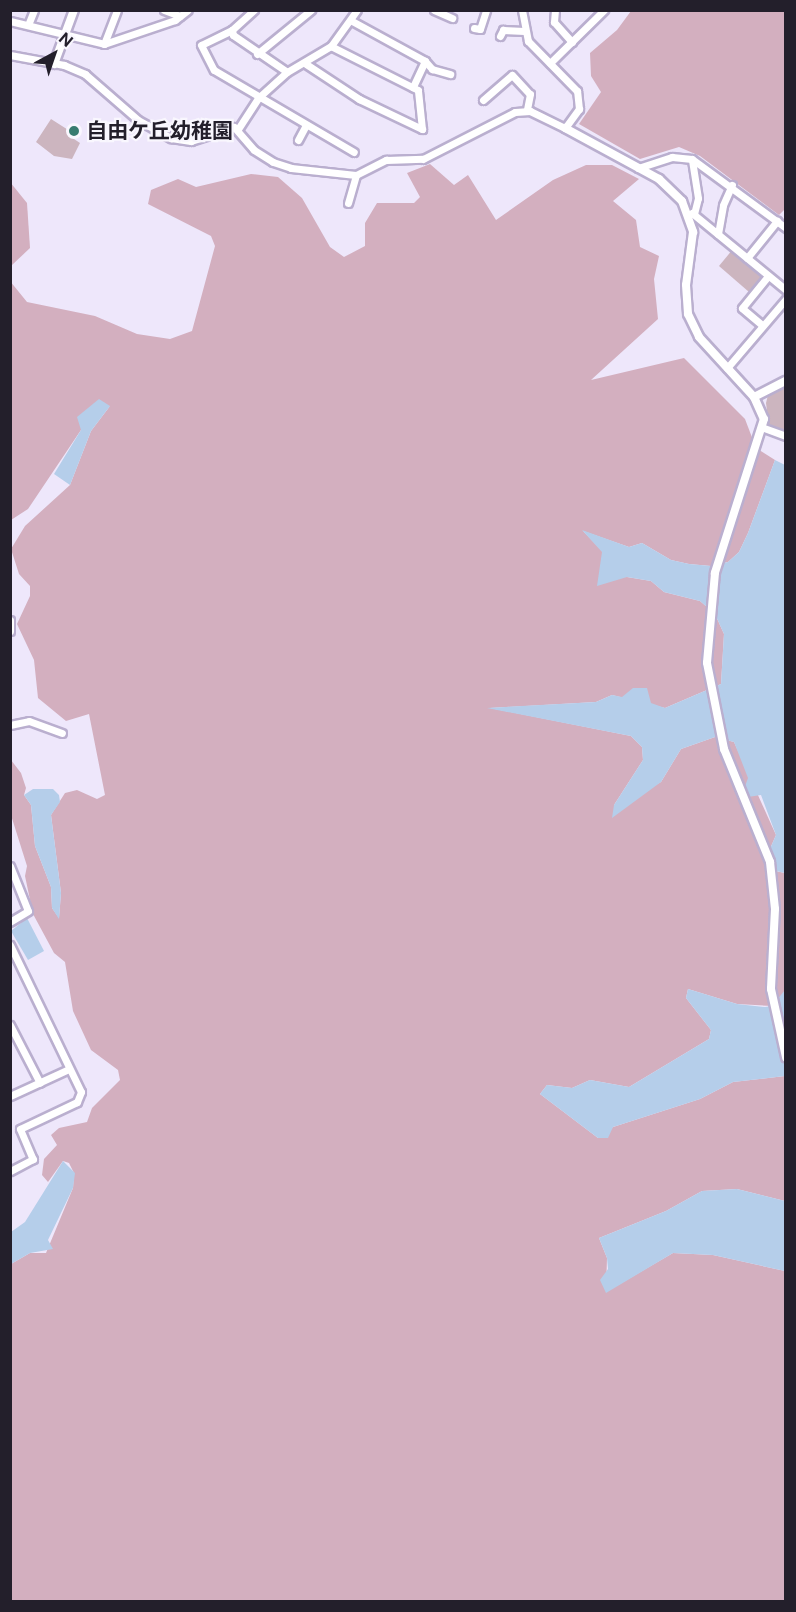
<!DOCTYPE html>
<html>
<head>
<meta charset="utf-8">
<style>
	body { margin:0 }
	#map { position:relative; width:796px; height:1612px; overflow:hidden; background:#eee7fb; font-family:"Public Sans","Noto Sans JP",sans-serif }
	div>[style] { position:absolute }
	.green>* { inset:0; background:#ccb5bf }
	.forest>* { inset:0; background:#d3afbf }
	.water>* { inset:0; background:#b5ceea }
	.roads { filter:drop-shadow(2px 0 #baafcf) drop-shadow(-2px 0 #baafcf) drop-shadow(0 2px #baafcf) drop-shadow(0 -2px #baafcf) }
	.minor>* { height:7px; margin:-3.5px; padding:0 3.5px; transform-origin:3.5px; border-radius:3.5px; background:#fff }
	.tertiary>* { height:8px; margin:-4px; padding:0 4px; transform-origin:4px; border-radius:4px; background:#fff }
	.dots>* { width:16px; height:16px; translate:-50% -50%; box-sizing:border-box; border:3px solid #f9f7fe; border-radius:50% }
	span { translate:-50% -50%; white-space:nowrap; text-align:center; line-height:1.15; -webkit-text-stroke:4.5px #f9f7fe; paint-order:stroke }
	.poi-label { font-size:21px; color:#231f2b; font-weight:700 }
	.left { translate:0 -50%; text-align:left }
	.frame { position:absolute; inset:0; border:12px solid #231f2b; pointer-events:none }
	.north { position:absolute; left:24px; top:24px; width:60px; height:60px; -webkit-text-stroke:4px #f9f7fe; paint-order:stroke; rotate:40deg; font-size:16px; font-weight:700; line-height:24px; text-align:center; color:#231f2b }
	.north::after { content:''; display:block; margin:auto; width:21px; height:27px; background:#231f2b; clip-path:polygon(50% 0,100% 100%,50% 72%,0 100%) }
</style>
</head>
<body>
<div id="map">
	<div class="green">
		<div style="clip-path:polygon(51px 119px,73px 133px,71px 137px,80px 143px,72px 159px,54px 156px,36px 142px)"></div>
		<div style="clip-path:polygon(733px 249px,763px 276px,749px 292px,719px 266px)"></div>
		<div style="clip-path:polygon(785px 385px,785px 432px,769px 426px,766px 403px,769px 391px)"></div>
	</div>
	<div class="forest">
		<div style="clip-path:polygon(631px 11px,785px 11px,786px 208px,779px 215px,700px 156px,679px 147px,640px 159px,579px 124px,601px 92px,591px 76px,590px 53px,617px 30px)"></div>
		<div style="clip-path:polygon(430px 164px,454px 185px,468px 175px,496px 220px,553px 180px,586px 165px,612px 165px,639px 179px,613px 201px,636px 220px,640px 247px,659px 256px,654px 279px,658px 319px,591px 380px,684px 358px,745px 419px,756px 448px,775px 460px,748px 533px,739px 552px,728px 562px,711px 566px,689px 564px,671px 560px,642px 543px,629px 547px,583px 531px,627px 577px,651px 581px,664px 592px,700px 601px,715px 614px,724px 634px,721px 684px,665px 708px,612px 695px,596px 702px,490px 708px,631px 736px,642px 747px,643px 760px,614px 805px,661px 782px,681px 749px,715px 737px,734px 742px,776px 835px,769px 851px,775px 871px,785px 873px,786px 990px,772px 1006px,737px 1004px,688px 989px,686px 998px,711px 1030px,709px 1039px,629px 1087px,590px 1080px,572px 1088px,547px 1085px,540px 1094px,598px 1138px,613px 1127px,700px 1099px,733px 1082px,785px 1076px,785px 1201px,737px 1189px,702px 1191px,666px 1211px,599px 1238px,607px 1258px,606px 1292px,673px 1253px,713px 1255px,785px 1271px,785px 1601px,11px 1601px,11px 1264px,30px 1253px,46px 1253px,73px 1188px,74px 1173px,69px 1163px,63px 1161px,48px 1182px,42px 1175px,44px 1159px,57px 1145px,51px 1135px,59px 1128px,87px 1122px,92px 1108px,120px 1080px,118px 1070px,91px 1050px,73px 1011px,65px 962px,54px 953px,33px 914px,25px 876px,27px 866px,10px 812px,11px 760px,21px 773px,26px 788px,24px 795px,31px 805px,35px 846px,51px 887px,52px 908px,59px 918px,61px 893px,51px 815px,65px 793px,77px 790px,97px 799px,105px 795px,89px 714px,66px 721px,38px 698px,34px 660px,17px 624px,30px 596px,30px 586px,19px 574px,11px 549px,25px 526px,70px 485px,91px 431px,110px 406px,81px 430px,28px 509px,11px 520px,10px 281px,27px 302px,95px 316px,137px 334px,170px 339px,192px 331px,215px 246px,211px 236px,148px 204px,151px 190px,178px 179px,196px 187px,251px 174px,278px 177px,302px 198px,330px 247px,344px 257px,365px 246px,365px 223px,377px 203px,414px 203px,420px 197px,407px 173px)"></div>
		<div style="clip-path:polygon(10px 182px,27px 203px,30px 248px,11px 266px)"></div>
	</div>
	<div class="water">
		<div style="clip-path:polygon(99px 399px,110px 406px,91px 431px,70px 485px,54px 474px,81px 430px,77px 417px)"></div>
		<div style="clip-path:polygon(775px 460px,785px 465px,785px 873px,776px 871px,769px 851px,776px 835px,761px 795px,748px 797px,744px 789px,748px 778px,734px 742px,715px 737px,681px 749px,661px 782px,612px 818px,614px 805px,643px 760px,642px 747px,631px 736px,487px 708px,596px 702px,612px 695px,622px 697px,633px 688px,647px 688px,651px 703px,665px 708px,721px 684px,724px 634px,715px 614px,700px 601px,664px 592px,651px 581px,627px 577px,597px 586px,602px 552px,582px 530px,629px 547px,642px 543px,671px 560px,689px 564px,711px 566px,728px 562px,739px 552px,748px 533px)"></div>
		<div style="clip-path:polygon(33px 789px,53px 789px,59px 795px,60px 802px,51px 815px,61px 893px,59px 919px,52px 908px,51px 887px,35px 846px,31px 805px,24px 795px)"></div>
		<div style="clip-path:polygon(27px 918px,44px 951px,28px 960px,11px 931px)"></div>
		<div style="clip-path:polygon(688px 989px,737px 1004px,765px 1007px,772px 1006px,785px 990px,785px 1076px,733px 1082px,700px 1099px,613px 1127px,608px 1138px,598px 1138px,540px 1094px,547px 1085px,572px 1088px,590px 1080px,629px 1087px,709px 1039px,711px 1030px,686px 998px)"></div>
		<div style="clip-path:polygon(63px 1161px,75px 1173px,73px 1188px,48px 1240px,53px 1249px,30px 1253px,11px 1264px,11px 1232px,25px 1222px)"></div>
		<div style="clip-path:polygon(737px 1189px,785px 1201px,785px 1271px,713px 1255px,673px 1253px,606px 1293px,600px 1280px,608px 1269px,607px 1258px,599px 1238px,666px 1211px,702px 1191px)"></div>
	</div>
	<div class="roads">
		<div class="minor">
			<div style="left:164px;top:10px;width:17px;rotate:21deg"></div>
			<div style="left:254px;top:10px;width:30px;rotate:138deg"></div>
			<div style="left:232px;top:30px;width:5px;rotate:79deg"></div>
			<div style="left:233px;top:35px;width:65px;rotate:34.4deg"></div>
			<div style="left:434px;top:10px;width:20px;rotate:24deg"></div>
			<div style="left:555px;top:10px;width:12px;rotate:95deg"></div>
			<div style="left:554px;top:22px;width:27px;rotate:48deg"></div>
			<div style="left:10px;top:21px;width:97px;rotate:13.7deg"></div>
			<div style="left:104px;top:44px;width:75px;rotate:-18.7deg"></div>
			<div style="left:175px;top:20px;width:16px;rotate:-38deg"></div>
			<div style="left:352px;top:21px;width:83px;rotate:28.7deg"></div>
			<div style="left:425px;top:61px;width:29px;rotate:115deg"></div>
			<div style="left:28px;top:25px;width:16px;rotate:-68deg"></div>
			<div style="left:474px;top:28px;width:6px;rotate:9deg"></div>
			<div style="left:480px;top:29px;width:20px;rotate:-72deg"></div>
			<div style="left:232px;top:30px;width:34px;rotate:154deg"></div>
			<div style="left:201px;top:45px;width:28px;rotate:63deg"></div>
			<div style="left:214px;top:70px;width:162px;rotate:30.4deg"></div>
			<div style="left:500px;top:36px;width:7px;rotate:-63deg"></div>
			<div style="left:503px;top:30px;width:21px;rotate:3deg"></div>
			<div style="left:104px;top:44px;width:36px;rotate:-69deg"></div>
			<div style="left:257px;top:54px;width:70px;rotate:-39.2deg"></div>
			<div style="left:10px;top:55px;width:55px;rotate:10.5deg"></div>
			<div style="left:64px;top:65px;width:23px;rotate:23deg"></div>
			<div style="left:85px;top:74px;width:70px;rotate:41deg"></div>
			<div style="left:138px;top:120px;width:38px;rotate:29deg"></div>
			<div style="left:171px;top:138px;width:20px;rotate:9deg"></div>
			<div style="left:191px;top:141px;width:45px;rotate:-18deg"></div>
			<div style="left:234px;top:127px;width:30px;rotate:49deg"></div>
			<div style="left:254px;top:150px;width:22px;rotate:32deg"></div>
			<div style="left:273px;top:162px;width:19px;rotate:18deg"></div>
			<div style="left:291px;top:168px;width:65px;rotate:6.1deg"></div>
			<div style="left:356px;top:175px;width:34px;rotate:-27deg"></div>
			<div style="left:386px;top:160px;width:37px;rotate:-2deg"></div>
			<div style="left:423px;top:159px;width:103px;rotate:-27.1deg"></div>
			<div style="left:515px;top:112px;width:15px;rotate:-4deg"></div>
			<div style="left:530px;top:111px;width:39px;rotate:26deg"></div>
			<div style="left:565px;top:128px;width:24px;rotate:-54deg"></div>
			<div style="left:579px;top:109px;width:18px;rotate:-96deg"></div>
			<div style="left:577px;top:91px;width:70px;rotate:-134.4deg"></div>
			<div style="left:528px;top:41px;width:32px;rotate:-101deg"></div>
			<div style="left:425px;top:61px;width:11px;rotate:49deg"></div>
			<div style="left:432px;top:69px;width:19px;rotate:16deg"></div>
			<div style="left:550px;top:63px;width:76px;rotate:-44.5deg"></div>
			<div style="left:306px;top:64px;width:64px;rotate:33.4deg"></div>
			<div style="left:359px;top:99px;width:70px;rotate:25.5deg"></div>
			<div style="left:422px;top:129px;width:39px;rotate:-96deg"></div>
			<div style="left:418px;top:90px;width:97px;rotate:-153.2deg"></div>
			<div style="left:483px;top:100px;width:38px;rotate:-41deg"></div>
			<div style="left:512px;top:75px;width:26px;rotate:47deg"></div>
			<div style="left:530px;top:94px;width:16px;rotate:101deg"></div>
			<div style="left:238px;top:129px;width:37px;rotate:-57deg"></div>
			<div style="left:258px;top:98px;width:39px;rotate:-42deg"></div>
			<div style="left:287px;top:72px;width:51px;rotate:-30.6deg"></div>
			<div style="left:331px;top:46px;width:44px;rotate:-54.2deg"></div>
			<div style="left:298px;top:140px;width:17px;rotate:-62deg"></div>
			<div style="left:638px;top:168px;width:36px;rotate:-18deg"></div>
			<div style="left:672px;top:157px;width:20px;rotate:6deg"></div>
			<div style="left:348px;top:203px;width:29px;rotate:-74deg"></div>
			<div style="left:692px;top:213px;width:122px;rotate:39.3deg"></div>
			<div style="left:694px;top:214px;width:16px;rotate:-76deg"></div>
			<div style="left:698px;top:198px;width:39px;rotate:-99deg"></div>
			<div style="left:692px;top:159px;width:117px;rotate:36.3deg"></div>
			<div style="left:718px;top:234px;width:29px;rotate:-80deg"></div>
			<div style="left:723px;top:205px;width:22px;rotate:-66deg"></div>
			<div style="left:747px;top:258px;width:48px;rotate:-51deg"></div>
			<div style="left:762px;top:325px;width:26px;rotate:-140deg"></div>
			<div style="left:742px;top:308px;width:41px;rotate:-50.9deg"></div>
			<div style="left:727px;top:368px;width:91px;rotate:-49.5deg"></div>
			<div style="left:764px;top:428px;width:23px;rotate:20deg"></div>
			<div style="left:10px;top:620px;width:11px;rotate:90deg"></div>
			<div style="left:10px;top:725px;width:19px;rotate:-12deg"></div>
			<div style="left:29px;top:721px;width:35px;rotate:20deg"></div>
			<div style="left:10px;top:866px;width:48px;rotate:68.2deg"></div>
			<div style="left:28px;top:911px;width:21px;rotate:149deg"></div>
			<div style="left:10px;top:945px;width:163px;rotate:64.2deg"></div>
			<div style="left:81px;top:1092px;width:11px;rotate:112deg"></div>
			<div style="left:77px;top:1102px;width:63px;rotate:154.7deg"></div>
			<div style="left:20px;top:1129px;width:33px;rotate:67deg"></div>
			<div style="left:33px;top:1159px;width:26px;rotate:152deg"></div>
			<div style="left:10px;top:1025px;width:65px;rotate:62.7deg"></div>
			<div style="left:10px;top:1096px;width:65px;rotate:-24.6deg"></div>
		</div>
		<div class="tertiary">
			<div style="left:54px;top:64px;width:58px;rotate:-69.7deg"></div>
			<div style="left:565px;top:128px;width:107px;rotate:28.5deg"></div>
			<div style="left:659px;top:179px;width:32px;rotate:44deg"></div>
			<div style="left:682px;top:201px;width:33px;rotate:70deg"></div>
			<div style="left:693px;top:232px;width:53px;rotate:97.5deg"></div>
			<div style="left:686px;top:285px;width:29px;rotate:86deg"></div>
			<div style="left:688px;top:314px;width:25px;rotate:64deg"></div>
			<div style="left:699px;top:337px;width:81px;rotate:47.5deg"></div>
			<div style="left:754px;top:397px;width:24px;rotate:66deg"></div>
			<div style="left:764px;top:419px;width:162px;rotate:107.7deg"></div>
			<div style="left:715px;top:573px;width:90px;rotate:95.1deg"></div>
			<div style="left:707px;top:663px;width:88px;rotate:78.8deg"></div>
			<div style="left:724px;top:749px;width:122px;rotate:67.8deg"></div>
			<div style="left:770px;top:862px;width:47px;rotate:83.9deg"></div>
			<div style="left:775px;top:909px;width:80px;rotate:92.9deg"></div>
			<div style="left:771px;top:989px;width:70px;rotate:77.6deg"></div>
			<div style="left:754px;top:397px;width:36px;rotate:-27deg"></div>
		</div>
	</div>
	<div class="dots">
		<div style="left:74px;top:131px;background:#387c70"></div>
	</div>
	<div class="poi-label">
		<span class="left" style="left:86px;top:131px">自由ケ丘幼稚園</span>
	</div>
	<div class="frame"></div>
	<div class="north">N</div>
</div>
</body>
</html>
